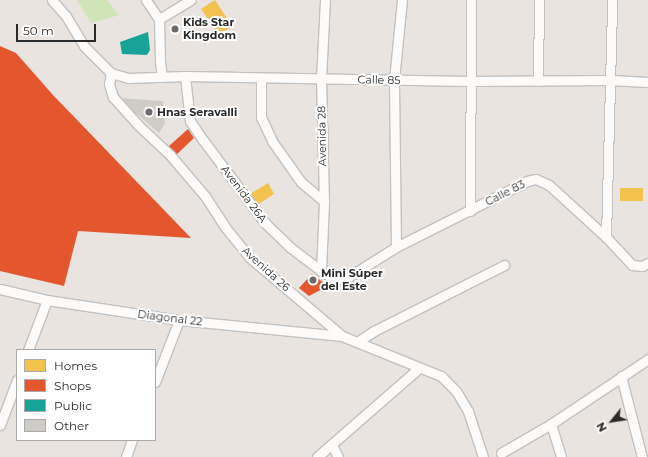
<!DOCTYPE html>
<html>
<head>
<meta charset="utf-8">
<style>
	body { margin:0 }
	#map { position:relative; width:648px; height:457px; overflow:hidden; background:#e9e4df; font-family:Montserrat,sans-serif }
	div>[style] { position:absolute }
	.green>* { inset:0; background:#cfe5b6 }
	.homes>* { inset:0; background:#f2c14e }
	.shops>* { inset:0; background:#e4572e }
	.public>* { inset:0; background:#17a398 }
	.building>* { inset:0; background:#cfccc8 }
	.roads { filter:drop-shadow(1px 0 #c2c1c1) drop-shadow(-1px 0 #c2c1c1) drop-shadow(0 1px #c2c1c1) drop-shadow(0 -1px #c2c1c1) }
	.minor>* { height:9px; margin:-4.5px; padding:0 4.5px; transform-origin:4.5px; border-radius:4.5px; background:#fcfbfa }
	.dots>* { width:11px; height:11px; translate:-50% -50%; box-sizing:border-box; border:2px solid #fff; border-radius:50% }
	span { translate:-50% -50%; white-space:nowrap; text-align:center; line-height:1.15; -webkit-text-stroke:4px #fff; paint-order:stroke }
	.poi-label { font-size:11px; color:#2a2a2a; font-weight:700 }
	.left { translate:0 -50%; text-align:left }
	.street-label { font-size:11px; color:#2a2a2a }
	.legend { position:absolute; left:16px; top:349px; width:140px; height:92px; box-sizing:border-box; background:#fff; border:1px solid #aaa; margin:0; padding:5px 7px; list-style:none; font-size:12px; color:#2a2a2a }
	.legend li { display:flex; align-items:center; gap:8px; height:20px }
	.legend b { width:20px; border:1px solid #aaa }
	.north { position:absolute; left:592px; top:401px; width:40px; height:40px; -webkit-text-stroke:3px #fff; paint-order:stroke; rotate:240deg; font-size:11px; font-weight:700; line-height:16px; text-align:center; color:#2a2a2a }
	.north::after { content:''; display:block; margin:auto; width:14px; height:18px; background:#2a2a2a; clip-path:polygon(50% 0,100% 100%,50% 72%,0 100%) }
	.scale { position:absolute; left:16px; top:24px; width:80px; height:18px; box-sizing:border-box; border:2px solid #2a2a2a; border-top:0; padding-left:5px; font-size:12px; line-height:14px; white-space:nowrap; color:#2a2a2a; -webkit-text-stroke:3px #fff; paint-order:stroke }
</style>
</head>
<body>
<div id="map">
	<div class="green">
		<div style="clip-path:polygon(77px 0,107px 0,119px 15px,91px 23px)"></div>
	</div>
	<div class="homes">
		<div style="clip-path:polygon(215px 0,232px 26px,219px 35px,201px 9px)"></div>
		<div style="clip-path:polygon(268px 183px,274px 194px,257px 205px,250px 194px)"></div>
		<div style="clip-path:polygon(620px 188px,643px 188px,643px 201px,620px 201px)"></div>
	</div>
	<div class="shops">
		<div style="clip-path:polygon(0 46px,16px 53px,53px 95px,191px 238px,78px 231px,64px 286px,0 271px)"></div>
		<div style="clip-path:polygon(188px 129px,194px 138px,175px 156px,169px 146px)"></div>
		<div style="clip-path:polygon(312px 274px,328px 286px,309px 296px,299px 288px)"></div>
	</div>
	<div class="public">
		<div style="clip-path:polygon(148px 32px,150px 50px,147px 55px,122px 54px,120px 42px)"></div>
	</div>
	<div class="building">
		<div style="clip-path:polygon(118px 98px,163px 101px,165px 123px,159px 133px)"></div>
	</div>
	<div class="roads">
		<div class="minor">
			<div style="left:52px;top:0;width:21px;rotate:49deg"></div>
			<div style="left:66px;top:16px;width:35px;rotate:59deg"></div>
			<div style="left:84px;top:46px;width:38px;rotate:45deg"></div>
			<div style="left:111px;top:73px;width:18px;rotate:16deg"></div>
			<div style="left:128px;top:78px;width:57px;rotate:-2deg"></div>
			<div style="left:185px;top:76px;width:285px;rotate:1deg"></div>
			<div style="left:470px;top:81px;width:140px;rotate:-0.4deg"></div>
			<div style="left:610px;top:80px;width:38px;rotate:3deg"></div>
			<div style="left:146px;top:0;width:23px;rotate:56deg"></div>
			<div style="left:159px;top:19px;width:42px;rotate:88.6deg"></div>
			<div style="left:160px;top:61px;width:16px;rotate:83deg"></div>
			<div style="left:159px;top:19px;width:37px;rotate:-31deg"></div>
			<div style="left:111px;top:73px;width:11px;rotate:100deg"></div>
			<div style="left:109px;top:84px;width:14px;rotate:73deg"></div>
			<div style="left:113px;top:97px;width:36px;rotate:48deg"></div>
			<div style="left:137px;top:124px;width:45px;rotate:43.2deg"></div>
			<div style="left:170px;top:155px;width:54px;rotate:49.5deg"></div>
			<div style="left:205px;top:196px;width:37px;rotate:57deg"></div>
			<div style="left:225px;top:227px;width:38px;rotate:51deg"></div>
			<div style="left:249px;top:257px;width:122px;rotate:40.3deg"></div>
			<div style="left:342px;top:336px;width:107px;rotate:22deg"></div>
			<div style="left:441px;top:376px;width:21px;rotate:45deg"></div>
			<div style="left:456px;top:391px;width:23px;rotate:59deg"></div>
			<div style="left:468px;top:411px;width:48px;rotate:71.9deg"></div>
			<div style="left:185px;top:76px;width:45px;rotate:83.7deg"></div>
			<div style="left:190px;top:121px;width:23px;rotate:56deg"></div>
			<div style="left:203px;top:140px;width:104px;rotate:53.2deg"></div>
			<div style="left:265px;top:223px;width:36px;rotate:44deg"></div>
			<div style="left:291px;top:248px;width:38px;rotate:37deg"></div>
			<div style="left:321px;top:271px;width:14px;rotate:30deg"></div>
			<div style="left:333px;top:278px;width:12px;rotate:5deg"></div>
			<div style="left:345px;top:279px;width:60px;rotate:-32.1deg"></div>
			<div style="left:396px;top:247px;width:147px;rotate:-26.7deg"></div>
			<div style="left:527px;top:181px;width:9px;rotate:-13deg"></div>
			<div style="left:536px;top:179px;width:14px;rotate:25deg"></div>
			<div style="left:549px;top:185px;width:77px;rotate:42.4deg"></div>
			<div style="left:606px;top:237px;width:38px;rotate:47deg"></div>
			<div style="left:632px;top:265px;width:10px;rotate:6deg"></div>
			<div style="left:642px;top:266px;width:7px;rotate:-27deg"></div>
			<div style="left:261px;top:78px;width:39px;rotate:90deg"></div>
			<div style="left:261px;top:117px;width:26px;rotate:65deg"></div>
			<div style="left:272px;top:141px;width:50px;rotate:54.7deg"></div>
			<div style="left:301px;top:182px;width:30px;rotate:40deg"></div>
			<div style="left:538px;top:81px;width:81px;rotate:-89.3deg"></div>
			<div style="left:470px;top:211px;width:211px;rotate:-89.7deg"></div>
			<div style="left:606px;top:237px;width:237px;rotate:-88.5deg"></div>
			<div style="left:396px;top:247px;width:167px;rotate:-90.7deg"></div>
			<div style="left:394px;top:80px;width:80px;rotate:-84.3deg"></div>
			<div style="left:321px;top:271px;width:70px;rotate:-87.5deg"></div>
			<div style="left:324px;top:201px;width:122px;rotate:-91.4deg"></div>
			<div style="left:321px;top:79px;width:79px;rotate:-87.1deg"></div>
			<div style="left:0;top:289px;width:48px;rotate:13.2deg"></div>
			<div style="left:47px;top:300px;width:134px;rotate:8.6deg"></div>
			<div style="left:179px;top:320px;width:164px;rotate:5.6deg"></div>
			<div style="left:357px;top:342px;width:20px;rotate:-33deg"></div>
			<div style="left:374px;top:331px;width:146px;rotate:-26.9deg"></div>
			<div style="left:28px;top:350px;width:53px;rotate:-69.2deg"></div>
			<div style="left:621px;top:376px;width:84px;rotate:75.5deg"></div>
			<div style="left:155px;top:382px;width:66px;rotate:-68.8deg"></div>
			<div style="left:551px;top:424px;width:34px;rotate:73deg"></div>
			<div style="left:0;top:425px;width:48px;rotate:-69.3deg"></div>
			<div style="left:332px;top:445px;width:13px;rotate:63deg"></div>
			<div style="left:501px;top:453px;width:58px;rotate:-30.1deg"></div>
			<div style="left:551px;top:424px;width:117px;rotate:-33.8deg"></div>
			<div style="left:126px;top:457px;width:18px;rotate:-71deg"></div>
			<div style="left:317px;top:457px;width:135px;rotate:-41.1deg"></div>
		</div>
	</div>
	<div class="dots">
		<div style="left:175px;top:29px;background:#6d6b69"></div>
		<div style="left:149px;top:112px;background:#6d6b69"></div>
		<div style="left:313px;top:280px;background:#6d6b69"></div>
	</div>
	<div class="poi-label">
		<span class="left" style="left:183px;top:29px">Kids Star<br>Kingdom</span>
		<span class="left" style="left:157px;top:112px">Hnas Seravalli</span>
		<span class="left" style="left:321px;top:280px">Mini Súper<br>del Este</span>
	</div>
	<div class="street-label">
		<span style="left:379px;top:80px;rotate:1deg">Calle 85</span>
		<span style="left:322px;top:136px;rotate:-91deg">Avenida 28</span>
		<span style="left:505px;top:193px;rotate:-27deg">Calle 83</span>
		<span style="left:244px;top:194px;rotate:53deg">Avenida 26A</span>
		<span style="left:266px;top:269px;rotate:42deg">Avenida 26</span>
		<span style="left:170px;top:318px;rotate:7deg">Diagonal 22</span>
	</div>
	<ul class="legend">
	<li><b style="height:11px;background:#f2c14e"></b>Homes</li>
	<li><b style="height:11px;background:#e4572e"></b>Shops</li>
	<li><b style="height:11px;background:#17a398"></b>Public</li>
	<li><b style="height:11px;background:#cfccc8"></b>Other</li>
	</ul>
	<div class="north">N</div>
	<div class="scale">50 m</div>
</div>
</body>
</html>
